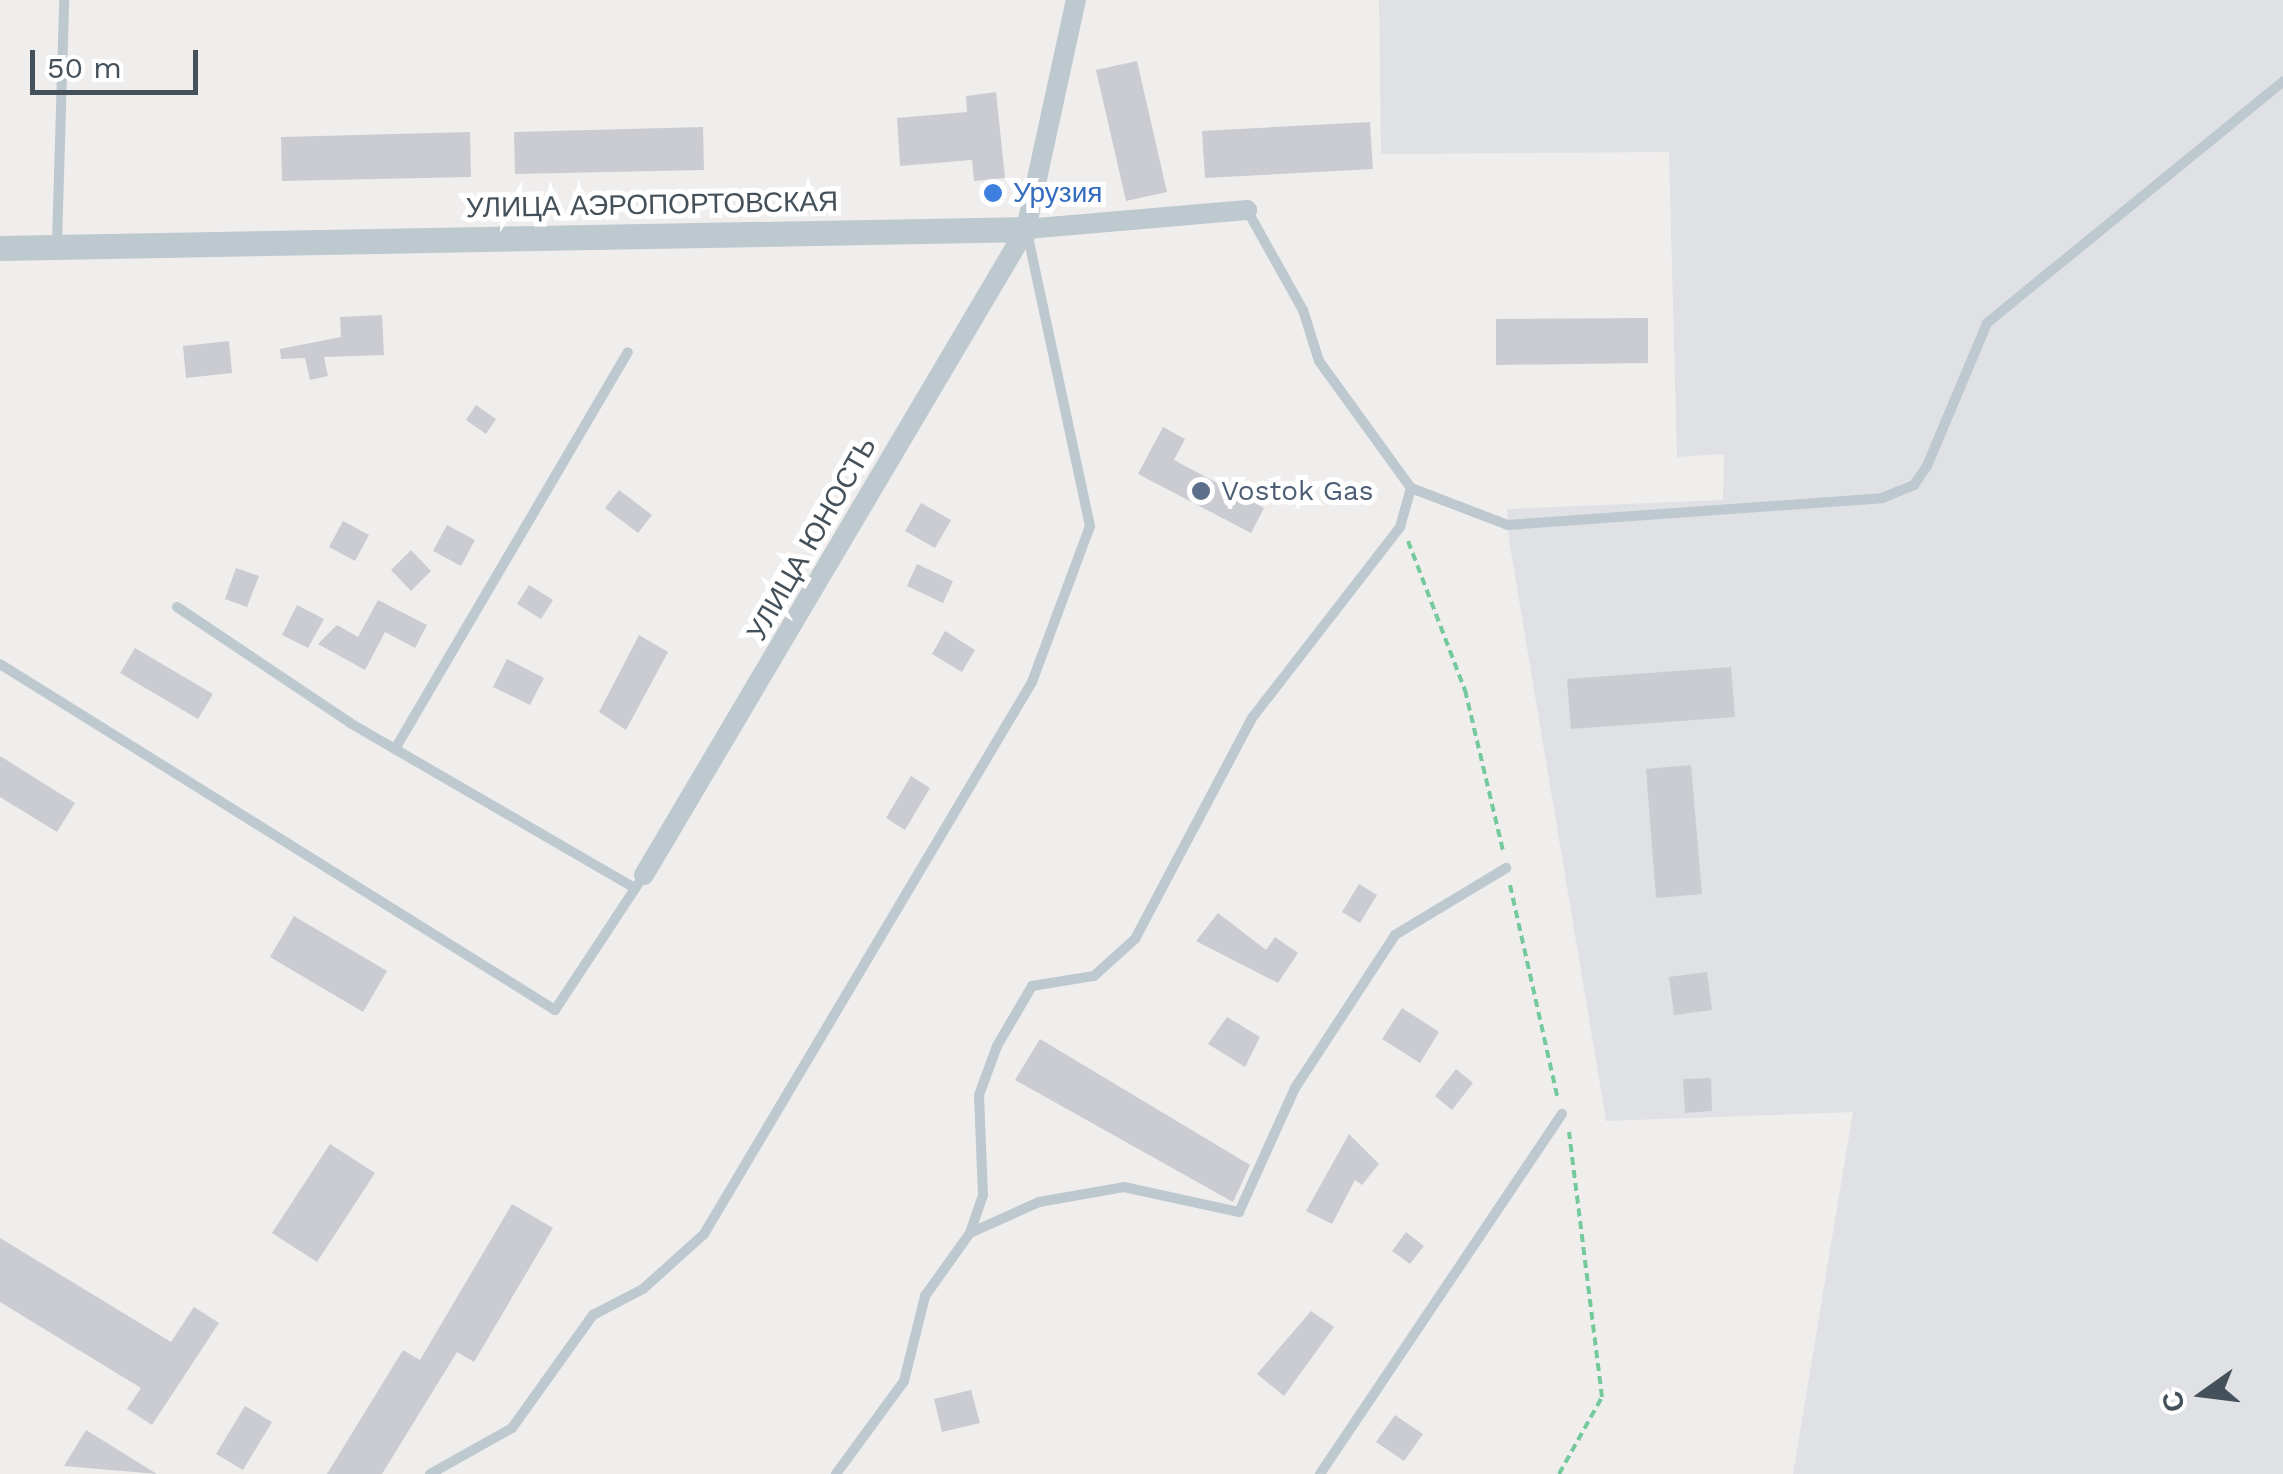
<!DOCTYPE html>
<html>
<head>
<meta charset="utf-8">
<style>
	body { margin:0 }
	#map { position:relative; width:2283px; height:1474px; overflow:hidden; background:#f0eded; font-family:"Work Sans",sans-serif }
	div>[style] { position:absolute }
	.airport>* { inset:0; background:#dfe1e5 }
	.building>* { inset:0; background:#caccd2 }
	.path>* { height:4px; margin-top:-2px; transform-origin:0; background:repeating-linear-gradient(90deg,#74ca9c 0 8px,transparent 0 13px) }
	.service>* { height:10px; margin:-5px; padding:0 5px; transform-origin:5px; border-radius:5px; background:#bdc8cf }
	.minor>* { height:20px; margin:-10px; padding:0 10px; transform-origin:10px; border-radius:10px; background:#bdc8cf }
	.tertiary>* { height:25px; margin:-12.5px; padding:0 12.5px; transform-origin:12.5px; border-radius:12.5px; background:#bdc8cf }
	.dots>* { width:28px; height:28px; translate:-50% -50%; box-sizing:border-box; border:5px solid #fff; border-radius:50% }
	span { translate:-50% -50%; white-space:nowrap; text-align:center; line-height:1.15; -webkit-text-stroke:10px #fff; paint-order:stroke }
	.shop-label { font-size:28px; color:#366cbe }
	.left { translate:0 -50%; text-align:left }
	.street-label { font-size:28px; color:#45515a }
	.service-label { font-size:28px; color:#4e5e75 }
	.north { position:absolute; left:2153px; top:1344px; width:100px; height:100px; -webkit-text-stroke:8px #fff; paint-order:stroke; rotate:256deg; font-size:28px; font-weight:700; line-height:40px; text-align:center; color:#45515a }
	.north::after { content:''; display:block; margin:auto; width:35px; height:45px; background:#45515a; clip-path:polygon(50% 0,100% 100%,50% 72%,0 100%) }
	.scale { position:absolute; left:30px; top:50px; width:168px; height:45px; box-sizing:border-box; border:5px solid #45515a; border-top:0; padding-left:12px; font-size:30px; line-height:35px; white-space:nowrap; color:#45515a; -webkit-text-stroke:8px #fff; paint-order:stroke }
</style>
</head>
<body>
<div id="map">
	<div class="airport">
		<div style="clip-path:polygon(1379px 0,2283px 0,2283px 1474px,1793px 1474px,1853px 1112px,1606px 1121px,1509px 540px,1507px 509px,1723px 500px,1724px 454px,1677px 457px,1669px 152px,1381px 154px)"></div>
	</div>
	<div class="building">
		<div style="clip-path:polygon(1137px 61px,1167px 192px,1126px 201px,1096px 70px)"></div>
		<div style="clip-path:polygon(996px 92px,1005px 178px,974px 181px,972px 160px,900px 166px,897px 118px,967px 112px,966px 96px)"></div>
		<div style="clip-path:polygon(1370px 122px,1373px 169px,1205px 178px,1202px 131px)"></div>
		<div style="clip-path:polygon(703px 127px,704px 170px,515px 174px,514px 132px)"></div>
		<div style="clip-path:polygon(470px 132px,471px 177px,282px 181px,281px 137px)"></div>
		<div style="clip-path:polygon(382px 315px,384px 355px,324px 357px,328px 376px,310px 380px,305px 358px,281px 359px,280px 349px,341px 337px,340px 317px)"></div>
		<div style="clip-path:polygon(1648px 318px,1648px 363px,1496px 365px,1496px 319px)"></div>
		<div style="clip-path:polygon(229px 341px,232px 373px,186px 378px,183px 346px)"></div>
		<div style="clip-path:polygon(476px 405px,496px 419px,486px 434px,466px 420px)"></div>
		<div style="clip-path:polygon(1163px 427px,1185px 439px,1174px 460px,1264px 508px,1251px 533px,1138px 474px)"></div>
		<div style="clip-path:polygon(619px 490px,652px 515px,638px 533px,605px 508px)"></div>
		<div style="clip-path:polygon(921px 503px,951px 520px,935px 548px,905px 531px)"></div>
		<div style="clip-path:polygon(343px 521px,369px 535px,355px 561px,329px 547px)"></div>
		<div style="clip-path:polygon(447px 525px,475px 540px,461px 566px,433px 551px)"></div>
		<div style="clip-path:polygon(411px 550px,431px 571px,411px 591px,391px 570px)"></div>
		<div style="clip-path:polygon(917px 564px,953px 581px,943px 603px,907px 586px)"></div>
		<div style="clip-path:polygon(236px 568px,259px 576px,247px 607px,225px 599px)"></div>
		<div style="clip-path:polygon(529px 585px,553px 600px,541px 619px,517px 604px)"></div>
		<div style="clip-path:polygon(378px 600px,427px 625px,415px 648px,385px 632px,365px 670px,318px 644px,337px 625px,358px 637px)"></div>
		<div style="clip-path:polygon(297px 605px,324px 619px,308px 648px,282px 635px)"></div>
		<div style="clip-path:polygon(945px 631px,975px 650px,962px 672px,932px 654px)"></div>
		<div style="clip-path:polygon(639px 635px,668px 652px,626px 730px,599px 712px)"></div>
		<div style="clip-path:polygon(135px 648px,213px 694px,198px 719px,120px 673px)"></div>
		<div style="clip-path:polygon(507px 659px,544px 678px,530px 705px,493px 687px)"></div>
		<div style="clip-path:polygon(1731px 667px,1735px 717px,1571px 729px,1567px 679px)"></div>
		<div style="clip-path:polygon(0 756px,75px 803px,57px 832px,0 797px)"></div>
		<div style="clip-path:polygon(1691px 765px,1702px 894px,1656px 898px,1646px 769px)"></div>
		<div style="clip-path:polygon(911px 776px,930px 788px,905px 830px,886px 818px)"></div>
		<div style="clip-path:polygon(1359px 884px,1377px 895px,1360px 923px,1342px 912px)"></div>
		<div style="clip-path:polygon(1218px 913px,1266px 950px,1275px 937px,1298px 953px,1278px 983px,1196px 941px)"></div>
		<div style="clip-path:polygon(294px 916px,387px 971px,363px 1012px,270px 957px)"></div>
		<div style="clip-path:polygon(1707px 972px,1712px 1010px,1674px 1015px,1669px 977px)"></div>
		<div style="clip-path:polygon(1402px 1008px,1439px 1032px,1420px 1063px,1382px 1039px)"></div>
		<div style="clip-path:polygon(1227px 1017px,1260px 1037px,1245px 1067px,1208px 1044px)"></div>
		<div style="clip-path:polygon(1040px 1039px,1250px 1165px,1233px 1202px,1015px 1080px)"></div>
		<div style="clip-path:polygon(1456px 1069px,1473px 1083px,1452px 1110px,1435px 1096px)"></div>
		<div style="clip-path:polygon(1711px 1078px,1712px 1111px,1685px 1113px,1683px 1079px)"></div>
		<div style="clip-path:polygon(1349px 1134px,1379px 1164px,1362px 1185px,1355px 1180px,1332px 1224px,1306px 1211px)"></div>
		<div style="clip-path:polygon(330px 1144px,375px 1173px,317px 1262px,272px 1233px)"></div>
		<div style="clip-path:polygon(512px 1204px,553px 1228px,474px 1362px,457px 1352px,382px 1474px,327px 1474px,403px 1350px,420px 1360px)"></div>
		<div style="clip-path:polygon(1406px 1232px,1424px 1246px,1410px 1264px,1392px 1251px)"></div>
		<div style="clip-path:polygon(0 1238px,171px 1342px,194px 1307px,219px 1323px,152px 1425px,127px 1409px,141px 1388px,0 1302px)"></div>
		<div style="clip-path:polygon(1311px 1311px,1334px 1327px,1284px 1396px,1257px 1374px)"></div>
		<div style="clip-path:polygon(971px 1390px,980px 1423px,942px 1432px,934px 1399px)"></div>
		<div style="clip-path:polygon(245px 1406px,272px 1422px,243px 1470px,216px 1454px)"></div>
		<div style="clip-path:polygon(1395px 1415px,1423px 1434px,1404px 1461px,1376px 1442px)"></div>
		<div style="clip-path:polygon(86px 1430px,157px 1474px,64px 1466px)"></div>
	</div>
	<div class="path">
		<div style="left:1408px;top:541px;width:160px;rotate:69.1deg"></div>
		<div style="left:1465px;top:690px;width:165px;rotate:76.7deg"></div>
		<div style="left:1510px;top:885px;width:220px;rotate:77.4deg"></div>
		<div style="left:1559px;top:1474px;width:88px;rotate:-60.8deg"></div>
		<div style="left:1602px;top:1397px;width:267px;rotate:-97.1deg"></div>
	</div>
	<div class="service">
		<div style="left:1247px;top:210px;width:115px;rotate:60.8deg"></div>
		<div style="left:1303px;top:310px;width:53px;rotate:72.6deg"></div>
		<div style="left:1319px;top:361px;width:157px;rotate:54.1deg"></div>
		<div style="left:1411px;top:488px;width:104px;rotate:20.9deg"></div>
		<div style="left:1508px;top:525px;width:375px;rotate:-4.1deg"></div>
		<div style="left:1882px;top:498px;width:35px;rotate:-22deg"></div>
		<div style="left:1914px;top:485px;width:23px;rotate:-56deg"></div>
		<div style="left:1927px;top:466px;width:155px;rotate:-67.2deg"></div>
		<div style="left:1987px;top:323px;width:382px;rotate:-39.2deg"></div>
		<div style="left:57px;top:243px;width:243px;rotate:-88.3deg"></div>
		<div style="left:177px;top:607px;width:208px;rotate:33.8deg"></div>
		<div style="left:350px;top:723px;width:329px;rotate:30.1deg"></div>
		<div style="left:0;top:664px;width:654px;rotate:31.94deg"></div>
		<div style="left:555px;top:1010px;width:162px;rotate:-56.6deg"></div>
		<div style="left:395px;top:749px;width:460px;rotate:-59.6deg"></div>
		<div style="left:970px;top:1233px;width:76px;rotate:-24.2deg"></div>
		<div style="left:1039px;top:1202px;width:86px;rotate:-10deg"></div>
		<div style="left:1124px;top:1187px;width:118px;rotate:12.3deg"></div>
		<div style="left:1239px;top:1212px;width:136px;rotate:-65.7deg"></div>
		<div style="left:1295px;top:1088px;width:183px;rotate:-56.8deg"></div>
		<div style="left:1395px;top:935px;width:130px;rotate:-31.1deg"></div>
		<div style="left:430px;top:1474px;width:94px;rotate:-29.3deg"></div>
		<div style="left:512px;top:1428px;width:139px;rotate:-54.4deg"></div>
		<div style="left:593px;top:1315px;width:56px;rotate:-27.5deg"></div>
		<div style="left:643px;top:1289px;width:82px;rotate:-42deg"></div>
		<div style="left:704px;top:1234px;width:642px;rotate:-59.28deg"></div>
		<div style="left:1032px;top:682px;width:166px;rotate:-69.6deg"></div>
		<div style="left:1090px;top:526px;width:302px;rotate:-102.1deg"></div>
		<div style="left:836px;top:1474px;width:115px;rotate:-53.8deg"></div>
		<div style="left:904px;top:1381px;width:88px;rotate:-76.1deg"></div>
		<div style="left:925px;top:1296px;width:77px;rotate:-54.5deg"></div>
		<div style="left:970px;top:1233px;width:40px;rotate:-71.1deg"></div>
		<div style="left:983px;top:1195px;width:100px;rotate:-92.3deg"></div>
		<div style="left:979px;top:1095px;width:52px;rotate:-69.8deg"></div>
		<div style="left:997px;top:1046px;width:69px;rotate:-59.7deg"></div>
		<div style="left:1032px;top:986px;width:63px;rotate:-9.2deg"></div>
		<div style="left:1094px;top:976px;width:55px;rotate:-42.1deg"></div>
		<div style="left:1135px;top:939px;width:250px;rotate:-62.1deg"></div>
		<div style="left:1252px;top:718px;width:242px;rotate:-52.2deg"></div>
		<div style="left:1400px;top:527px;width:41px;rotate:-74.2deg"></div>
		<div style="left:1320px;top:1474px;width:434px;rotate:-56.1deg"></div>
	</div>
	<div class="minor">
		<div style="left:1026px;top:229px;width:222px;rotate:-4.9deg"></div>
		<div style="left:644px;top:875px;width:750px;rotate:-59.4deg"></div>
		<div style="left:1026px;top:229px;width:234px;rotate:-77.7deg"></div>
	</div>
	<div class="tertiary">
		<div style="left:0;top:248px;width:1026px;rotate:-1.06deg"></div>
	</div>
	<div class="dots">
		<div style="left:993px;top:193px;background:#3f7fe0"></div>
		<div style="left:1201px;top:491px;background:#5c6f8a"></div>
	</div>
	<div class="shop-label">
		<span class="left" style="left:1013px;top:193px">Урузия</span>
	</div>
	<div class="street-label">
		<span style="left:652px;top:205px;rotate:-1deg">УЛИЦА АЭРОПОРТОВСКАЯ</span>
		<span style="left:812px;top:539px;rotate:-60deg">УЛИЦА ЮНОСТЬ</span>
	</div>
	<div class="service-label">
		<span class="left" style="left:1221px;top:491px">Vostok Gas</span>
	</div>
	<div class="north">С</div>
	<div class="scale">50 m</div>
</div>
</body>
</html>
